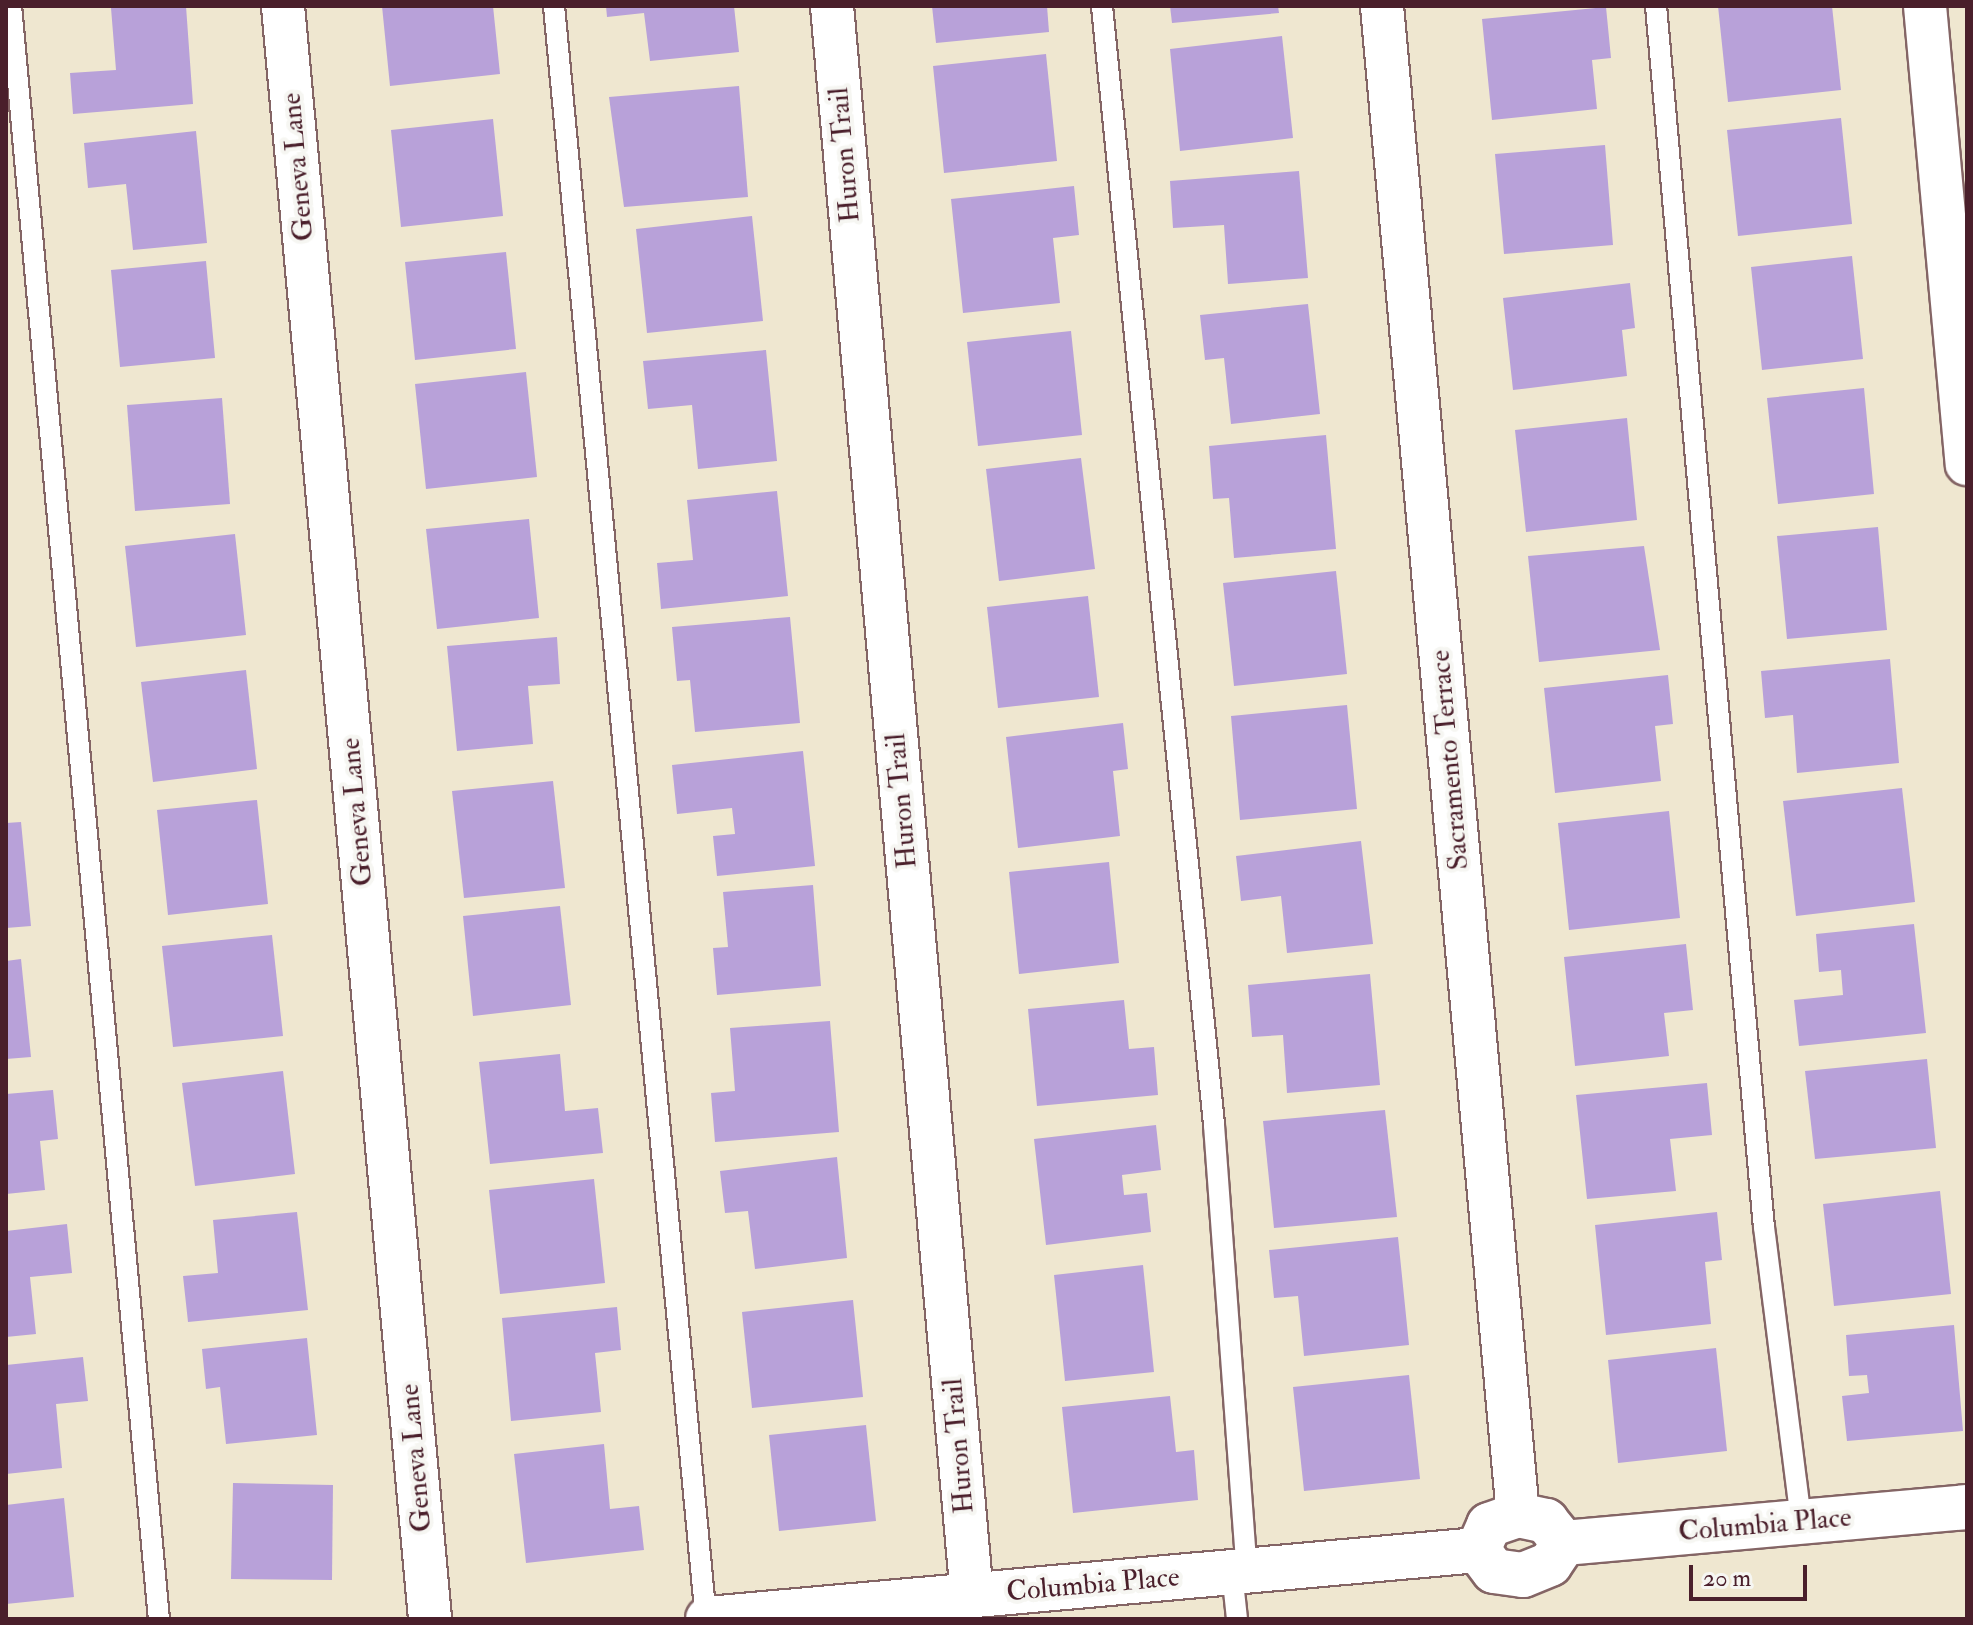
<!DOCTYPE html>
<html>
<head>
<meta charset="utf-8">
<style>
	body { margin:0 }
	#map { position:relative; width:1973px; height:1625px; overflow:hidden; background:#efe7d0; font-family:"IM FELL Double Pica",serif }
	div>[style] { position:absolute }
	.building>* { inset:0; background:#b8a1d9 }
	.roads { filter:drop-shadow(2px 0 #846565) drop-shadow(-2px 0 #846565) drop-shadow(0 2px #846565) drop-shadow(0 -2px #846565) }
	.lane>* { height:20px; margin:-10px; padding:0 10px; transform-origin:10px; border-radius:10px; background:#fff }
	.street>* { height:42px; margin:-21px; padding:0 21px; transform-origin:21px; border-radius:21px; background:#fff }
	.secondary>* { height:44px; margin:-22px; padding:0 22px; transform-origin:22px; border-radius:22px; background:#fff }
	span { translate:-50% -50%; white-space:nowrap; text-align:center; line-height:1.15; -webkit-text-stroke:8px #f6f6f2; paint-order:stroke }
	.street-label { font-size:28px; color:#4a1f2b }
	.frame { position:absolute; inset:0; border:8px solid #4a1f2b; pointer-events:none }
	.scale { position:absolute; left:1689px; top:1565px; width:118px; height:36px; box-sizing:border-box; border:4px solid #4a1f2b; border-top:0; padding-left:10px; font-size:24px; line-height:28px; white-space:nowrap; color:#4a1f2b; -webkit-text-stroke:6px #f6f6f2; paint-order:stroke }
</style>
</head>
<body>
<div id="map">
	<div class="building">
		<div style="clip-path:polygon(132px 6px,186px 6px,193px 104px,73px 114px,70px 73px,116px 70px,111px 8px)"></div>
		<div style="clip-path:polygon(382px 6px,493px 6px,500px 74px,390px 86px)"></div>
		<div style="clip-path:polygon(606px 6px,734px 6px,739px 52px,650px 61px,644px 13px,607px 17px)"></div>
		<div style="clip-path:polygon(932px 6px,1047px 6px,1049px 32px,936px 43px)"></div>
		<div style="clip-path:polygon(1170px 6px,1278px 6px,1279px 13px,1172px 23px)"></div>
		<div style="clip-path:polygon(1718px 6px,1832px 6px,1841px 90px,1728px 102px)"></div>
		<div style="clip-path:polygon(1606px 7px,1611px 58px,1592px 60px,1597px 109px,1492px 120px,1482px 19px)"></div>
		<div style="clip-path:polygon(1282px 36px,1293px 138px,1180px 151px,1170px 49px)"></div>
		<div style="clip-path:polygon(1046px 54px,1057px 161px,944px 173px,933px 66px)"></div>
		<div style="clip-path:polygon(739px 86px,748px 197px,624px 207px,609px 97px)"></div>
		<div style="clip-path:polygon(1841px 118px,1852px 224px,1738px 236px,1727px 130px)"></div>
		<div style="clip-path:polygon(493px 119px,503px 216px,401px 227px,391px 130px)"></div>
		<div style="clip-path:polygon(196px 131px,207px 243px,133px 250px,126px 184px,88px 188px,84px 143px)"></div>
		<div style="clip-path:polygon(1605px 145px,1613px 245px,1504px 254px,1495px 154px)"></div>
		<div style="clip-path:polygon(1299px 171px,1308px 278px,1228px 284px,1224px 225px,1173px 228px,1170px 181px)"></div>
		<div style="clip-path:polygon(1074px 186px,1079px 235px,1053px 238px,1060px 303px,963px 313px,951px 199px)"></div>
		<div style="clip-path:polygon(752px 216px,763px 321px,647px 333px,636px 229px)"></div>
		<div style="clip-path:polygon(506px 252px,516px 349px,415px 360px,405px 262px)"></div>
		<div style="clip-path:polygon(1852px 256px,1863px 359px,1762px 370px,1751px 267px)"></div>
		<div style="clip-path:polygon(206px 261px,215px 358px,120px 367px,111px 270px)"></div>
		<div style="clip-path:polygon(1630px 283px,1635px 328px,1622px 330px,1627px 376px,1513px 390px,1503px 298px)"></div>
		<div style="clip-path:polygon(1308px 304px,1320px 414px,1231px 424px,1224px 358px,1205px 360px,1200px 315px)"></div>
		<div style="clip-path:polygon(1071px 331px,1082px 435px,978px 446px,967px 342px)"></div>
		<div style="clip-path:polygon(766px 350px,777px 461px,698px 469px,692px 405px,648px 409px,643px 361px)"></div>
		<div style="clip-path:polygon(526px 372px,537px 477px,426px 489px,415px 384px)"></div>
		<div style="clip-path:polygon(1864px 388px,1874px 494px,1778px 504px,1767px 398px)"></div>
		<div style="clip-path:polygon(222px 398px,230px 504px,135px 511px,127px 405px)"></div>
		<div style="clip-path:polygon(1627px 418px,1637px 520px,1526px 532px,1515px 430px)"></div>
		<div style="clip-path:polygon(1326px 435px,1336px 549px,1234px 558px,1229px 498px,1213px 499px,1209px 446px)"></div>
		<div style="clip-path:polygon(1081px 458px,1095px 569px,999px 581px,986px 469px)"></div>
		<div style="clip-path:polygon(777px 491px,788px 596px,661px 609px,657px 563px,693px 560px,687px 500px)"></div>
		<div style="clip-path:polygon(529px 519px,539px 618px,437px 629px,426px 529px)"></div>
		<div style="clip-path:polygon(1878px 527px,1887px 630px,1787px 639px,1777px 536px)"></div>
		<div style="clip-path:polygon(235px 534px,246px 635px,136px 647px,125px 546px)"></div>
		<div style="clip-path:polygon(1644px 546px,1660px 650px,1539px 662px,1528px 556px)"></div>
		<div style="clip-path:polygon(1336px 571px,1347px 674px,1234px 686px,1223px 583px)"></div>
		<div style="clip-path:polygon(1088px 596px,1099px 697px,998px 708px,987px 607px)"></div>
		<div style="clip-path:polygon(790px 617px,800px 723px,695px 732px,690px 680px,677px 681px,672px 627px)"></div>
		<div style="clip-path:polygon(557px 637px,560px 684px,528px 686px,533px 744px,457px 751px,447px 646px)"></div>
		<div style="clip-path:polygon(1890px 659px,1899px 763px,1797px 773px,1793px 715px,1765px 718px,1761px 671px)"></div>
		<div style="clip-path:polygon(246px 670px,257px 769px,153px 782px,141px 682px)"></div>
		<div style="clip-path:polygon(1668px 675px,1673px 724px,1655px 726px,1661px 781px,1555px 793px,1544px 688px)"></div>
		<div style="clip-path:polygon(1347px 705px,1357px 809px,1240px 820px,1231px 716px)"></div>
		<div style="clip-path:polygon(1123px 723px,1128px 769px,1113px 771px,1120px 836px,1018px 848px,1006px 737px)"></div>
		<div style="clip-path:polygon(803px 751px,815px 866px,717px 876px,713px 836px,735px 834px,732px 808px,677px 814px,672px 765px)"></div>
		<div style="clip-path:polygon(553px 781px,565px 888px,464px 898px,452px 791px)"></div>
		<div style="clip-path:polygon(1902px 788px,1915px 902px,1796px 916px,1783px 801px)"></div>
		<div style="clip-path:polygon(257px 800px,268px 904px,168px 915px,157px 810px)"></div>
		<div style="clip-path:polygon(1669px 811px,1680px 918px,1569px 930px,1558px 823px)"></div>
		<div style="clip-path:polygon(21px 822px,31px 926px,6px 928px,6px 823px)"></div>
		<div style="clip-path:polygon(1361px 841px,1373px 944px,1287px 953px,1281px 896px,1241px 901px,1236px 856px)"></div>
		<div style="clip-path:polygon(1109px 862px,1119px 963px,1019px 974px,1009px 872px)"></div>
		<div style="clip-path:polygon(813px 885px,821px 986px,717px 995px,713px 948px,728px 947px,723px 892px)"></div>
		<div style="clip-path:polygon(560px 906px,571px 1005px,473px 1016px,463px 916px)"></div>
		<div style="clip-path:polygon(1914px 924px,1926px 1033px,1799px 1046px,1794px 1000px,1843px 995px,1841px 970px,1819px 972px,1816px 934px)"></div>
		<div style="clip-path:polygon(272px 935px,283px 1036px,173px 1047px,162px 946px)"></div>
		<div style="clip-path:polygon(1686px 944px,1693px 1010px,1664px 1013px,1669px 1056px,1575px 1066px,1564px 957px)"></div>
		<div style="clip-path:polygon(21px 959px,31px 1057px,6px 1059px,6px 961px)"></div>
		<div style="clip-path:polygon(1370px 974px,1380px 1085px,1287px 1093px,1283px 1035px,1252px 1037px,1248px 985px)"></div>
		<div style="clip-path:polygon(1124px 1000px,1129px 1049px,1154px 1047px,1158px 1095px,1037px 1106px,1028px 1009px)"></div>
		<div style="clip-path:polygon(830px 1021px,839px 1132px,715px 1142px,711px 1093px,735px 1091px,730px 1028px)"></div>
		<div style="clip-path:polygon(560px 1054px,565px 1111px,598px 1108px,603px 1153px,490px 1164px,479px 1062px)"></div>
		<div style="clip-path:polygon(1927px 1059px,1936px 1148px,1815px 1159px,1805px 1071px)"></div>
		<div style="clip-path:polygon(283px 1071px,295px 1174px,195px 1186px,182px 1083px)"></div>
		<div style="clip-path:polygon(1707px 1083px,1712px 1135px,1670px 1139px,1676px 1191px,1587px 1199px,1576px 1095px)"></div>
		<div style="clip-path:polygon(53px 1090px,58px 1139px,40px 1141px,45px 1190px,6px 1194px,6px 1094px)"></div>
		<div style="clip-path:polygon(1385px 1110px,1397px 1217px,1274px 1228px,1263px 1121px)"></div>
		<div style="clip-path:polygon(1156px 1125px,1161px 1170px,1122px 1175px,1124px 1195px,1147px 1193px,1151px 1232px,1046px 1245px,1034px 1139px)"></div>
		<div style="clip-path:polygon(837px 1157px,847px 1258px,755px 1269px,748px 1211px,725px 1213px,720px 1171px)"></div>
		<div style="clip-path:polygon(594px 1179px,605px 1283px,500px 1294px,489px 1190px)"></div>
		<div style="clip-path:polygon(1940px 1191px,1951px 1294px,1834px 1306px,1823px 1204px)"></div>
		<div style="clip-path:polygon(297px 1212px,308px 1310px,188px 1322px,183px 1276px,218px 1273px,213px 1220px)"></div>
		<div style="clip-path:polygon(1717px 1212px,1722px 1260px,1705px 1262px,1711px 1324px,1606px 1335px,1595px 1225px)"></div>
		<div style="clip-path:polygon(67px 1224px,72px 1273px,30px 1277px,36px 1334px,6px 1337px,6px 1231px)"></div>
		<div style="clip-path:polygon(1398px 1237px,1409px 1345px,1304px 1356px,1298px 1296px,1274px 1298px,1269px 1250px)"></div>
		<div style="clip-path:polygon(1143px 1265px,1154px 1372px,1065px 1381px,1054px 1275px)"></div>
		<div style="clip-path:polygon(853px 1300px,863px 1397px,752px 1408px,742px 1312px)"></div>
		<div style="clip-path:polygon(617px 1307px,621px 1350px,595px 1353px,601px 1412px,511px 1421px,502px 1318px)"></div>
		<div style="clip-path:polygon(1954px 1325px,1963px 1431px,1847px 1441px,1842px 1396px,1869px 1393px,1867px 1375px,1849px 1376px,1846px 1335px)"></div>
		<div style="clip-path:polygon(307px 1338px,317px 1435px,226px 1444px,220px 1387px,206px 1389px,202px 1349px)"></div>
		<div style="clip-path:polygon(1716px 1348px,1727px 1451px,1618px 1463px,1608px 1360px)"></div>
		<div style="clip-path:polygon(83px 1357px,88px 1401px,56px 1404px,62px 1468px,6px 1474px,6px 1365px)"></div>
		<div style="clip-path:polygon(1409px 1375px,1420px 1479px,1304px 1491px,1293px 1387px)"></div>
		<div style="clip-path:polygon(1170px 1396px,1176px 1452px,1194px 1450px,1198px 1500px,1073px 1513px,1062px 1407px)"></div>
		<div style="clip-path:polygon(866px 1425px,876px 1521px,779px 1531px,769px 1435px)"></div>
		<div style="clip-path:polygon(604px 1444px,610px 1509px,639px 1506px,644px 1550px,526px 1563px,514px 1454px)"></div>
		<div style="clip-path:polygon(233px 1483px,333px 1485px,332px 1580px,231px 1579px)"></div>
		<div style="clip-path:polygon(64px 1498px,74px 1597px,6px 1604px,6px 1505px)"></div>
	</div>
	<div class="roads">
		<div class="lane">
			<div style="left:11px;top:6px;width:1620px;rotate:84.76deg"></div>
			<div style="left:554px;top:6px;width:1620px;rotate:84.62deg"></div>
			<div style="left:1102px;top:6px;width:1125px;rotate:84.28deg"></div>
			<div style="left:1214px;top:1125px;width:447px;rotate:85.8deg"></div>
			<div style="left:1656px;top:6px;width:1226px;rotate:84.95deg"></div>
			<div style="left:1764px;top:1227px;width:296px;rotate:82.8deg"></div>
			<div style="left:1232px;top:1572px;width:47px;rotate:83.9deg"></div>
		</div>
		<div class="street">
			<div style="left:283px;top:6px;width:1620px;rotate:84.79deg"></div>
			<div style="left:832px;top:6px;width:1596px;rotate:84.97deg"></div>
			<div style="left:1382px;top:6px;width:1515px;rotate:84.85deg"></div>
			<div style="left:1925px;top:6px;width:460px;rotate:84.8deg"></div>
		</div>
		<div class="secondary">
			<div style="left:1564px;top:1543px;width:405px;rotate:-5.1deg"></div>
			<div style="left:1478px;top:1550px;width:27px;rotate:-66deg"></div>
			<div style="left:1489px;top:1525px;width:31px;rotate:-19deg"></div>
			<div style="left:1518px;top:1515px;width:29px;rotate:12deg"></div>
			<div style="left:1546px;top:1521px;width:28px;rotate:51deg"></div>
			<div style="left:1478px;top:1550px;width:26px;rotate:53deg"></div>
			<div style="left:1494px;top:1571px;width:29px;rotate:8deg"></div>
			<div style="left:1523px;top:1575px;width:29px;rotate:-22deg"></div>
			<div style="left:1550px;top:1564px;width:25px;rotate:-56deg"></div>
			<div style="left:708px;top:1619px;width:773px;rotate:-5.12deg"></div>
		</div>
	</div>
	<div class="street-label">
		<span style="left:845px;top:155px;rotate:-95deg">Huron Trail</span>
		<span style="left:298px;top:167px;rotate:-95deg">Geneva Lane</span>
		<span style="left:1450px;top:760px;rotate:-95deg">Sacramento Terrace</span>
		<span style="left:902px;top:801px;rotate:-95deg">Huron Trail</span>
		<span style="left:357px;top:812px;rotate:-95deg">Geneva Lane</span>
		<span style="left:959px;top:1446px;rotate:-95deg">Huron Trail</span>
		<span style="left:416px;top:1458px;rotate:-95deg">Geneva Lane</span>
		<span style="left:1765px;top:1525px;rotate:-5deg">Columbia Place</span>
		<span style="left:1093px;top:1585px;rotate:-5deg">Columbia Place</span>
	</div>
	<div class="frame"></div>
	<div class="scale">20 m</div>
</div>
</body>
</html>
